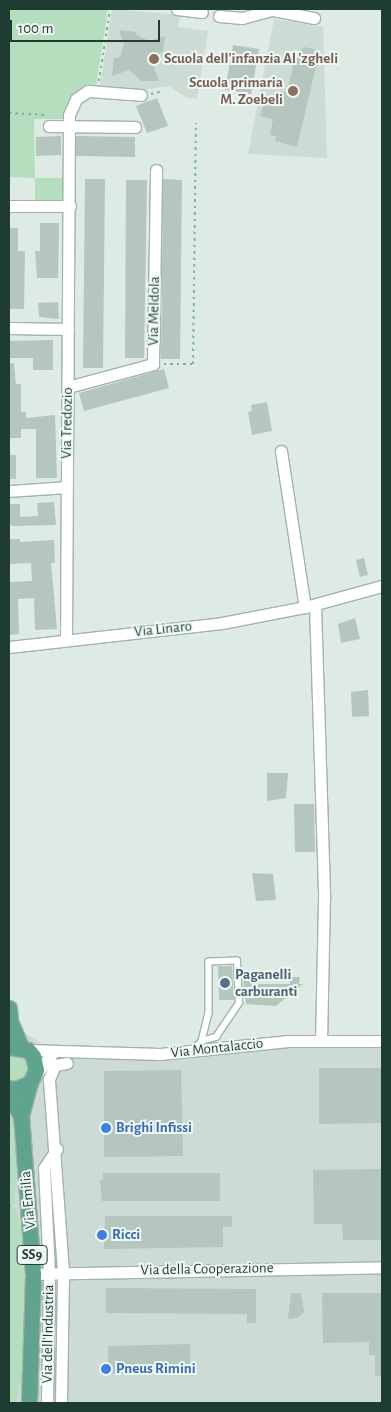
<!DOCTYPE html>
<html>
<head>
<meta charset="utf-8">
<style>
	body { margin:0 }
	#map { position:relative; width:391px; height:1412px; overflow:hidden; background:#deebe5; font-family:"Alegreya Sans",sans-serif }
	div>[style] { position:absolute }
	.built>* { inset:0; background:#ccdbd4 }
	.green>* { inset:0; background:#b5debf }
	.building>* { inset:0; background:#b4c6be }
	.path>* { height:2px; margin-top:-1px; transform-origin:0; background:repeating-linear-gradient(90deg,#7cb19f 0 2.5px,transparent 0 6.5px) }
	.roads { filter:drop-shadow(1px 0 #a1b3ac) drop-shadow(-1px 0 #a1b3ac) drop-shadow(0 1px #a1b3ac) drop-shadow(0 -1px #a1b3ac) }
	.lane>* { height:5.5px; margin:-2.75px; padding:0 2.75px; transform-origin:2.75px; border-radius:2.75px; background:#fff }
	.street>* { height:11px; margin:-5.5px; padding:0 5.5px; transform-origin:5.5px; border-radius:5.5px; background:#fff }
	.primary>* { height:15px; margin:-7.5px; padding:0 7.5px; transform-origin:7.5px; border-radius:7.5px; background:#60a490 }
	.dots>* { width:14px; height:14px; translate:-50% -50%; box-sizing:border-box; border:2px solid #eff8f3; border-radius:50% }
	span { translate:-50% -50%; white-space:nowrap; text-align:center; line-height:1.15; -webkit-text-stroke:4px #eff8f3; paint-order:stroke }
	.shield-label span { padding:1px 4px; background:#eff8f3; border:1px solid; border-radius:4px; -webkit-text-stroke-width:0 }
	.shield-label { font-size:14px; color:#1f3c33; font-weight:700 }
	.education-label { font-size:15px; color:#785e54; font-weight:700 }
	.left { translate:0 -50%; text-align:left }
	.right { translate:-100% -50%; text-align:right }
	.street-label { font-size:15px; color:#1f3c33 }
	.service-label { font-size:15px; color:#4e5e75; font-weight:700 }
	.shop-label { font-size:15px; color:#366cbe; font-weight:700 }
	.frame { position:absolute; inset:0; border:10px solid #1f3c33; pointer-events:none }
	.scale { position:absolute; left:10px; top:20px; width:150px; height:22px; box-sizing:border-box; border:2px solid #1f3c33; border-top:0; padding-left:6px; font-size:15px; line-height:18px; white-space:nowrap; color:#1f3c33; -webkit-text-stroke:4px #eff8f3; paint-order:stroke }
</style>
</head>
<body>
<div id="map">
	<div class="built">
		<div style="clip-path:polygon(112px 9px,180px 15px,178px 27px,208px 31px,197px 99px,187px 98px,169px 86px,135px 91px,100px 87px)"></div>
		<div style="clip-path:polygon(274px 19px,323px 27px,327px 158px,248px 154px)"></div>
		<div style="clip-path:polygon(9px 1031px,24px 1032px,47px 1047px,173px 1050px,264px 1037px,382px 1035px,382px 1403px,9px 1403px)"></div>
	</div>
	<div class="green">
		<div style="clip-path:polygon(9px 9px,108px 9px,96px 86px,89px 88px,66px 119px,34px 119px,35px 178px,64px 178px,64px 200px,35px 200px,35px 178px,9px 177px)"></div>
		<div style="clip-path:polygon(13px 1054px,23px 1057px,29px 1066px,25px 1080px,9px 1083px,9px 1055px)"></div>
		<div style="clip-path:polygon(9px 1103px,14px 1112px,20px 1170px,17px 1171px,14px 1204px,9px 1205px)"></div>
		<div style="clip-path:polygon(9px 1207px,15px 1207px,24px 1236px,23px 1383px,19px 1383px,16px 1403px,9px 1403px)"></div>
	</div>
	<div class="building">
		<div style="clip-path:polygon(119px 30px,136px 32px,135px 34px,149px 41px,165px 36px,163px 52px,157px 54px,153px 66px,159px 81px,141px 81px,129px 70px,112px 76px,114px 58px,120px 57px,124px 44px)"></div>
		<div style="clip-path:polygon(233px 45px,259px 49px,251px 94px,225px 90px)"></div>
		<div style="clip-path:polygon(303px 47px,315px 49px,314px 57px,318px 58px,297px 147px,275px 141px,276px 136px,270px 135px,273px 119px,260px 116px,263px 104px,276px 107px,280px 91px,287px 93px,296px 53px,301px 54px)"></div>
		<div style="clip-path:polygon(157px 98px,168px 126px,147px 133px,136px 106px)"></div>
		<div style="clip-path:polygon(61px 136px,61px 155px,36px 156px,36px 137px)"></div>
		<div style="clip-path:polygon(76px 136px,135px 137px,135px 157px,76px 156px)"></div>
		<div style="clip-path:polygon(85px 179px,105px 179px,103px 368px,83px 368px)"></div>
		<div style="clip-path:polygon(163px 179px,182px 180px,180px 359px,161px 359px)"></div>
		<div style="clip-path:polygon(126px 180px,147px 180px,144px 358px,125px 358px)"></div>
		<div style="clip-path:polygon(40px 223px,59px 223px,58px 278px,37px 278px,35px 251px,40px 251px)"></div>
		<div style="clip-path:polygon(9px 228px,18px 228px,18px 251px,25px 251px,24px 309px,9px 309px)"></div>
		<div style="clip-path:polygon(58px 302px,59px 319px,39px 317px,38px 303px)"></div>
		<div style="clip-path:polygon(53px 340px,53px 370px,33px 370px,33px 358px,9px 358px,9px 341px)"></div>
		<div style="clip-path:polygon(14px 363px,16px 384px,21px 384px,21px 412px,26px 412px,26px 418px,55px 415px,57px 478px,36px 478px,36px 429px,21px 429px,21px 438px,9px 438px,9px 364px)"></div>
		<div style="clip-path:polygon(164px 369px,169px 388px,84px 411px,79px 393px)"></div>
		<div style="clip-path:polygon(267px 402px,272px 431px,252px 435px,248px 412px,252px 411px,251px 405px)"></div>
		<div style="clip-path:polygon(9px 455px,16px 455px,16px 479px,9px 479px)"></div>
		<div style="clip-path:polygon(54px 502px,56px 525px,12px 526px,9px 523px,9px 504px,20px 504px,20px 517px,38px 516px,37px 503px)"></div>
		<div style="clip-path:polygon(9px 539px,20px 539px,20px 542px,54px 540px,55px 563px,51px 563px,57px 629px,35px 630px,34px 598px,18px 599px,19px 634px,9px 635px,9px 582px,32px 581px,31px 563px,9px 564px)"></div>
		<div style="clip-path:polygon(364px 558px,368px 575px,360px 577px,356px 560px)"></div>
		<div style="clip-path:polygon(355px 618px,360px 639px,341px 643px,338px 624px)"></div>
		<div style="clip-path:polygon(368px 690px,369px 716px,352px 717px,351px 692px)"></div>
		<div style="clip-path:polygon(267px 773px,288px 773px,286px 798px,267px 801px)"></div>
		<div style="clip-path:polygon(294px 804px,314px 804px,315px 852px,295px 852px)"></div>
		<div style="clip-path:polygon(252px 873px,273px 874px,276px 900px,256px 901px)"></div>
		<div style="clip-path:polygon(218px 966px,232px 966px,234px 1000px,219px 1000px)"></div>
		<div style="clip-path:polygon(290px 977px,300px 977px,299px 984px,303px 984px,276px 1006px,246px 1004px,243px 979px,258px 978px,258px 984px,290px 984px)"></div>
		<div style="clip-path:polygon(319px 1068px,382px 1068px,382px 1123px,319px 1124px)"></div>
		<div style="clip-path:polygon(181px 1070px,183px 1156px,104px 1157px,104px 1071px)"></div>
		<div style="clip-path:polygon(382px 1169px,382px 1240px,343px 1240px,342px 1224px,314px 1224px,313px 1170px)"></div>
		<div style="clip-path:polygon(103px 1173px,220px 1173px,220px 1201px,102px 1201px,100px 1180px,103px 1180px)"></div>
		<div style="clip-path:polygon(105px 1216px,232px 1216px,232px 1227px,223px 1226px,223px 1247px,104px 1249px)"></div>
		<div style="clip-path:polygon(106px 1288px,256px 1289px,256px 1323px,247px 1323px,247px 1314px,106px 1313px)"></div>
		<div style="clip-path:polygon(291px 1293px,301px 1293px,304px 1312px,298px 1318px,288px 1319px)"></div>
		<div style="clip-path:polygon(322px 1293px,382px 1293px,382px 1376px,375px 1376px,375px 1355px,369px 1355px,369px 1342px,323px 1343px)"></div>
		<div style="clip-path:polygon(190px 1344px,190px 1372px,108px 1374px,108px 1346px)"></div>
	</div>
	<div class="path">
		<div style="left:99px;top:81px;width:73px;rotate:-81.3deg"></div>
		<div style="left:151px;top:94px;width:9px;rotate:-13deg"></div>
		<div style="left:9px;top:113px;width:38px;rotate:3deg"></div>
		<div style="left:164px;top:364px;width:29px"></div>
		<div style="left:193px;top:364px;width:241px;rotate:-89.3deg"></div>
		<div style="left:9px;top:1206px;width:6px"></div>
	</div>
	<div class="roads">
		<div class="lane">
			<div style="left:194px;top:1049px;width:11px;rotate:-45deg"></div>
			<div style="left:202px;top:1041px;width:15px;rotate:-16deg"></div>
			<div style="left:216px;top:1037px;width:41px;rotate:-55.9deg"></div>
			<div style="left:239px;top:1003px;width:42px;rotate:-92.7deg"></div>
			<div style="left:237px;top:961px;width:28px;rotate:178deg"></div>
			<div style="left:209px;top:962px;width:51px;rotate:90deg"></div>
			<div style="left:209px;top:1013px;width:29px;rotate:104deg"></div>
		</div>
		<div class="street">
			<div style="left:177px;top:9px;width:25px;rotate:7deg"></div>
			<div style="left:268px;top:9px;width:47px;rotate:11.1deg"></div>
			<div style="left:219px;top:16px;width:23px;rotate:5deg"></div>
			<div style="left:242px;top:18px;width:27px;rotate:-15deg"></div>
			<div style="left:49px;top:126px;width:86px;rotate:0.7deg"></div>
			<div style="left:9px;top:206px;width:61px"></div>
			<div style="left:9px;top:328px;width:59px;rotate:1deg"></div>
			<div style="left:68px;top:387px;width:88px;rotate:-15.1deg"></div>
			<div style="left:153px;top:364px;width:194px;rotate:-89.1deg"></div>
			<div style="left:281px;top:451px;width:158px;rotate:81.3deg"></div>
			<div style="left:9px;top:491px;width:57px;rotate:-4deg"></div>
			<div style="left:315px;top:605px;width:294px;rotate:88.2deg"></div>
			<div style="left:324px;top:899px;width:142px;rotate:91.2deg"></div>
			<div style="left:66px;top:640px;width:525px;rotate:-89.67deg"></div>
			<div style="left:69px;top:115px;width:17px;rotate:-66deg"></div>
			<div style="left:76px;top:99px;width:14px;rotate:-34deg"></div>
			<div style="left:88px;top:91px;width:53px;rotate:4.3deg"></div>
			<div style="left:9px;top:647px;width:214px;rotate:-6.4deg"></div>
			<div style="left:222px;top:623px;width:85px;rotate:-10.9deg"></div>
			<div style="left:305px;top:607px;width:80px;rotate:-15.3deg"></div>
			<div style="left:28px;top:1050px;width:132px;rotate:1.7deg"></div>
			<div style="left:160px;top:1054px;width:129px;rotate:-5.8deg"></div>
			<div style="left:288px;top:1041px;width:94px"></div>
			<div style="left:34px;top:1077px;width:31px;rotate:-52deg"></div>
			<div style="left:33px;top:1274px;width:349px;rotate:-1.1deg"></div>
			<div style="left:47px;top:1403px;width:130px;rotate:-89.1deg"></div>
			<div style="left:49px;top:1273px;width:105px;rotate:-92.7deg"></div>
			<div style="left:44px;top:1168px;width:23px;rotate:-56deg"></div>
			<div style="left:61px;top:1403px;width:132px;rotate:-89.1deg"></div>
			<div style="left:63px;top:1271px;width:193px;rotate:-94.2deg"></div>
			<div style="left:49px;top:1079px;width:15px;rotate:-67deg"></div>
			<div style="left:55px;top:1065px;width:12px;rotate:-9deg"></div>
		</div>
		<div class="primary">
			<div style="left:9px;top:1008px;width:13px;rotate:86deg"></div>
			<div style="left:10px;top:1021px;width:28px;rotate:67deg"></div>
			<div style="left:9px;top:1047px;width:19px;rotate:9deg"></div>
			<div style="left:28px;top:1050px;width:8px;rotate:50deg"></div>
			<div style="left:33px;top:1056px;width:14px;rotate:78deg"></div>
			<div style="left:36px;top:1070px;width:14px;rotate:115deg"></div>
			<div style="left:30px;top:1083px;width:15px;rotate:157deg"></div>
			<div style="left:16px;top:1089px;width:7px;rotate:-172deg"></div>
			<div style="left:9px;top:1096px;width:23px;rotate:59deg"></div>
			<div style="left:29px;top:1403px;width:129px;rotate:-88.2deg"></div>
			<div style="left:33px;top:1274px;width:158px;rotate:-94.3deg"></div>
			<div style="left:21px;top:1116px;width:34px;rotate:-75deg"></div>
		</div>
	</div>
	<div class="dots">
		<div style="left:154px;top:59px;background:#8d6e63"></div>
		<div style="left:293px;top:91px;background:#8d6e63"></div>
		<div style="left:225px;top:983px;background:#5c6f8a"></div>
		<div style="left:106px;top:1128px;background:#3f7fe0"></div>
		<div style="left:102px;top:1235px;background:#3f7fe0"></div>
		<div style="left:106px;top:1369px;background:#3f7fe0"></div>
	</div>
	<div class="shield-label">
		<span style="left:32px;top:1255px">SS9</span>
	</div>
	<div class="education-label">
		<span class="left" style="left:164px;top:59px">Scuola dell'infanzia Al 'zgheli</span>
		<span class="right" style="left:283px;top:91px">Scuola primaria<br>M. Zoebeli</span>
	</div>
	<div class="street-label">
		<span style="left:154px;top:311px;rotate:-89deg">Via Meldola</span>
		<span style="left:67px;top:423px;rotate:-89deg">Via Tredozio</span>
		<span style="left:163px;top:629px;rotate:-6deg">Via Linaro</span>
		<span style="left:217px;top:1048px;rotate:-6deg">Via Montalaccio</span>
		<span style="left:28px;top:1200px;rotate:-95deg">Via Emilia</span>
		<span style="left:207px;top:1269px;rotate:-1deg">Via della Cooperazione</span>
		<span style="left:48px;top:1334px;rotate:-89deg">Via dell'Industria</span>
	</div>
	<div class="service-label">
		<span class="left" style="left:235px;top:983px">Paganelli<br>carburanti</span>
	</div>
	<div class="shop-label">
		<span class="left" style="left:116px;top:1128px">Brighi Infissi</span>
		<span class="left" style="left:112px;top:1235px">Ricci</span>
		<span class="left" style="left:116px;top:1369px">Pneus Rimini</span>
	</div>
	<div class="frame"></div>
	<div class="scale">100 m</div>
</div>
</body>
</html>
